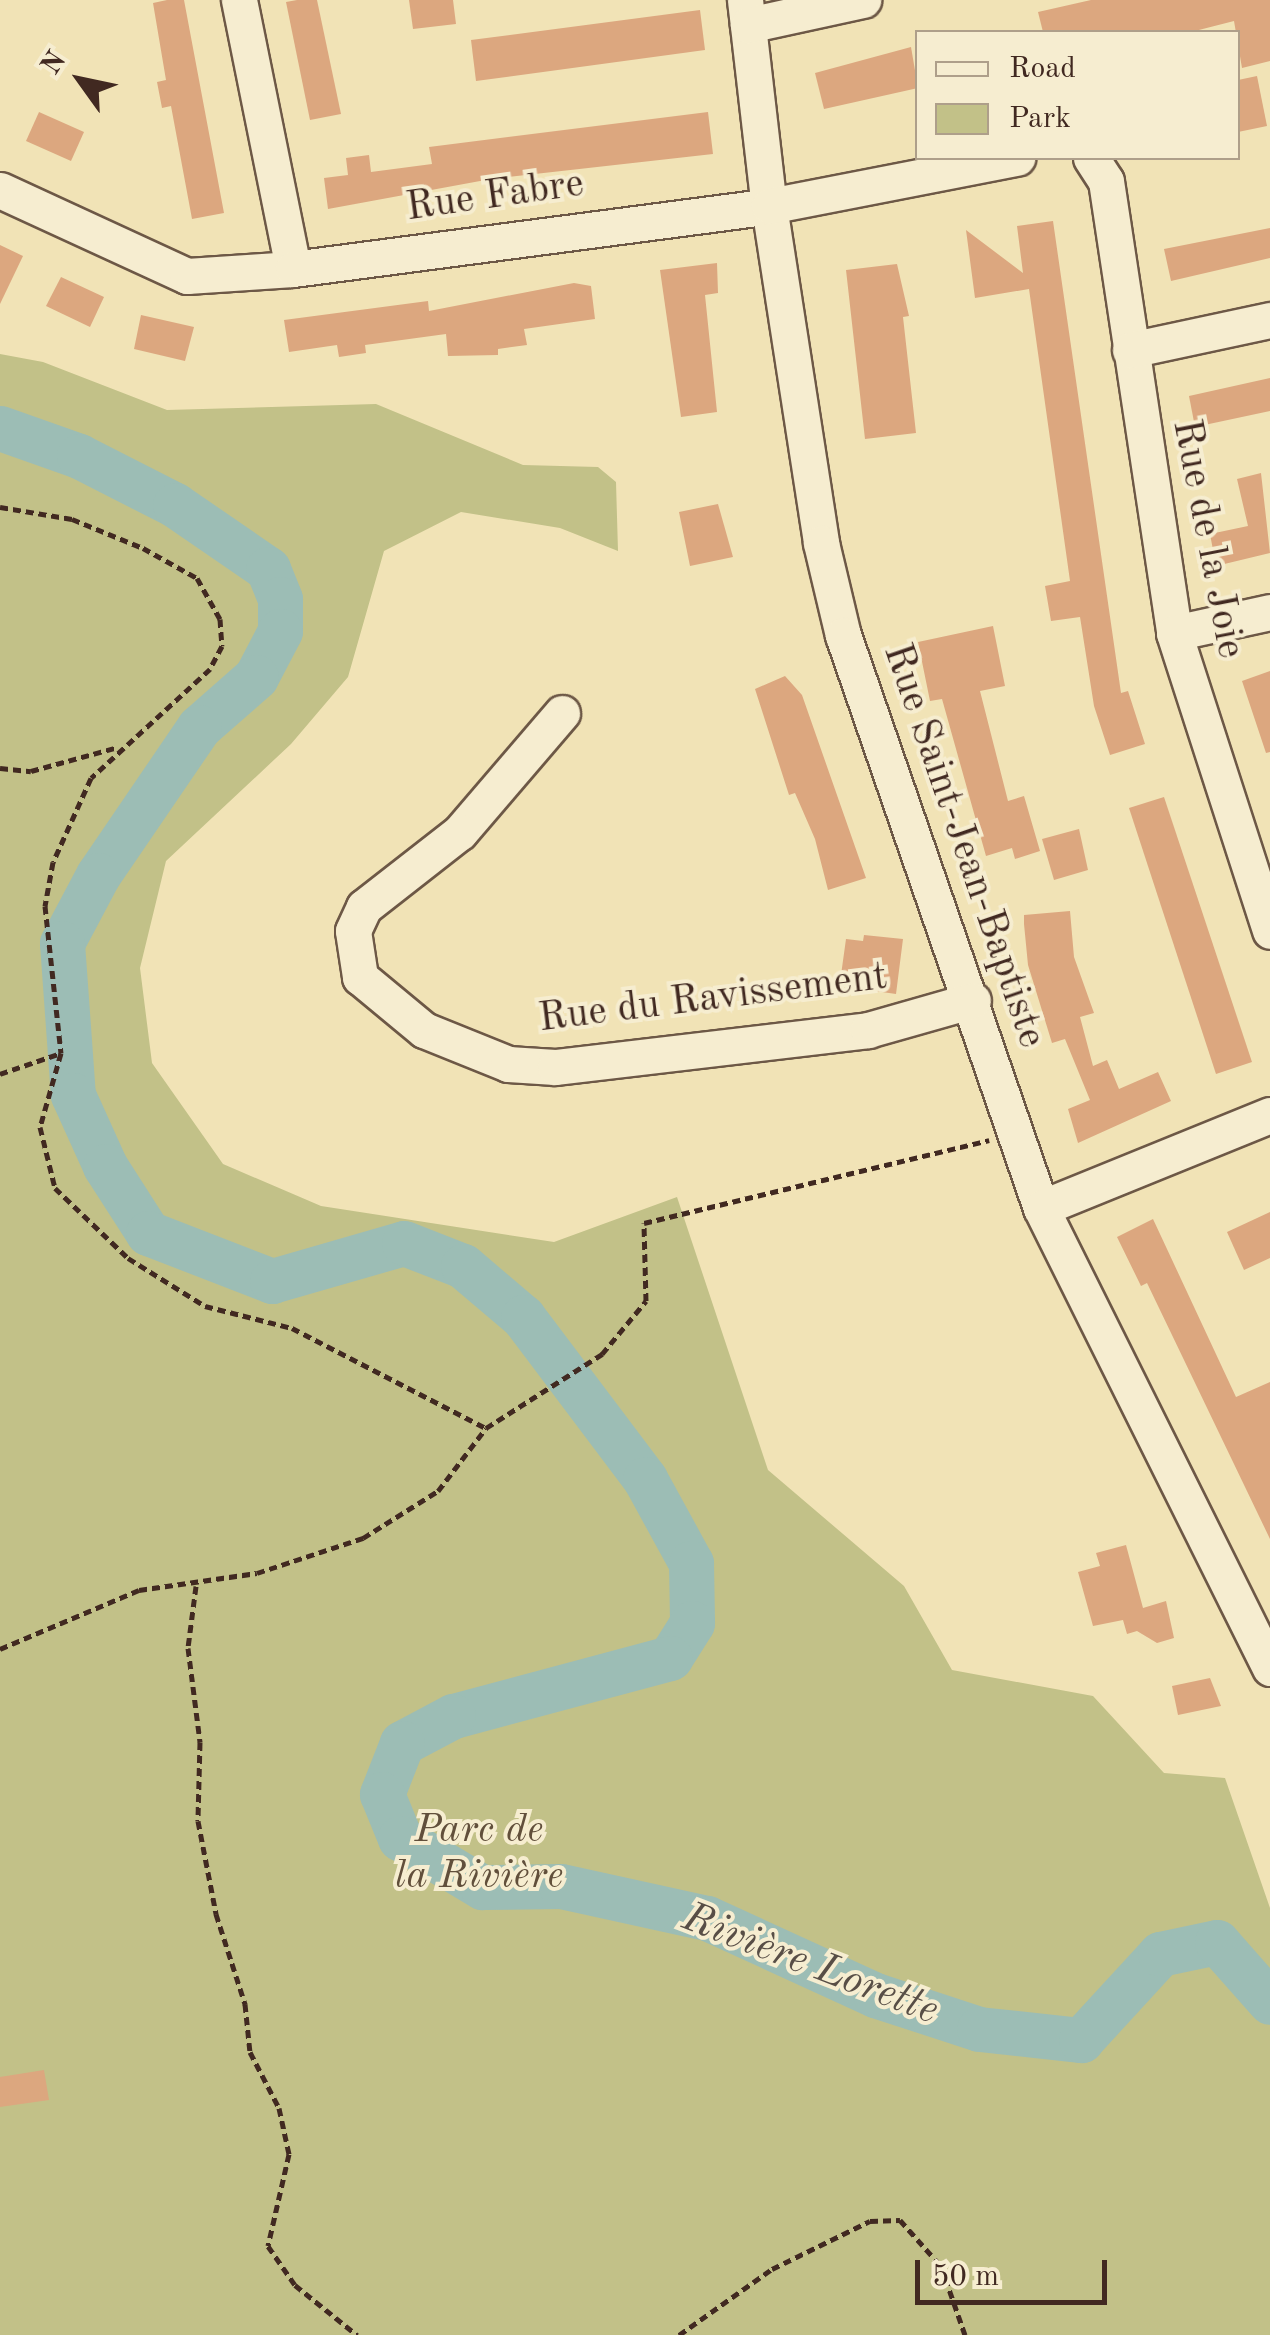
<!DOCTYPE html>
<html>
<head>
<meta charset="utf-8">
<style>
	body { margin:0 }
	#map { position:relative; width:1270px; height:2335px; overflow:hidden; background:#f1e3b6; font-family:"Old Standard TT",serif }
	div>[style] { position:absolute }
	.green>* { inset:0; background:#c2c188 }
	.river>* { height:45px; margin:-22.5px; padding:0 22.5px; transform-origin:22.5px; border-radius:22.5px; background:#9cbdb5 }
	.building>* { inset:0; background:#dca77f }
	.path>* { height:5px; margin-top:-2.5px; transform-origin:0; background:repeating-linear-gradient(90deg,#412921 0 8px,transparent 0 13px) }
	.roads { filter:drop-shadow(2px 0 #6d5846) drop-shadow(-2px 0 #6d5846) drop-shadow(0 2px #6d5846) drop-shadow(0 -2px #6d5846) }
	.minor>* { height:35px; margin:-17.5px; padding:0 17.5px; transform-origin:17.5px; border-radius:17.5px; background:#f6edd0 }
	span { translate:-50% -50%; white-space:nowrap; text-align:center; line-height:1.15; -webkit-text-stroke:8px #f6edd0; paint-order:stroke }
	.street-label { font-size:40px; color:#412921 }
	.park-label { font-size:40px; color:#614f3b; font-style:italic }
	.water-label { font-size:42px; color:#584e46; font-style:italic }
	.legend { position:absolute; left:915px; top:30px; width:325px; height:130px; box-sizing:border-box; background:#f6edd0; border:2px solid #ae9f8a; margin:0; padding:12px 18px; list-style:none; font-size:30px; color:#412921 }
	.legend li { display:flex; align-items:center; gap:20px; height:50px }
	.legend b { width:50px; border:2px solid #ae9f8a }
	.north { position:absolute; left:30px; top:30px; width:100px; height:100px; -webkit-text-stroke:8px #f6edd0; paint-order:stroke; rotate:303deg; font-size:28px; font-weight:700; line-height:40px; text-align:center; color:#412921 }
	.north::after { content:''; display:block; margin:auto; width:35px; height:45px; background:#412921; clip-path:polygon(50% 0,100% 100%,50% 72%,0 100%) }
	.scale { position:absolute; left:915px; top:2260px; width:192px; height:45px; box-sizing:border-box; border:5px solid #412921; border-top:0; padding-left:12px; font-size:30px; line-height:35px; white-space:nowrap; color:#412921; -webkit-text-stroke:8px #f6edd0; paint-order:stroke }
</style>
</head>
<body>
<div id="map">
	<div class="green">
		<div style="clip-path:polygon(0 354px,43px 362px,167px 410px,376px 404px,523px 465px,598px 467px,616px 482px,618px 551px,560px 528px,461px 512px,384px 551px,348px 677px,291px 744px,166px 861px,140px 968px,152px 1063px,223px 1164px,321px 1206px,554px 1242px,677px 1197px,768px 1470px,904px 1586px,952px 1670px,1093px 1696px,1164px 1773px,1225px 1778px,1270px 1908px,1270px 2335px,0 2335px)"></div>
	</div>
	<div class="river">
		<div style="left:0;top:428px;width:84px;rotate:19.5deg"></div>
		<div style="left:79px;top:456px;width:108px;rotate:27deg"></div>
		<div style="left:175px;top:505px;width:113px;rotate:34.5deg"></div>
		<div style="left:268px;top:569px;width:32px;rotate:68deg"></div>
		<div style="left:280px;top:599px;width:32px;rotate:90deg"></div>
		<div style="left:280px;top:631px;width:52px;rotate:117.6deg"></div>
		<div style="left:256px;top:677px;width:76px;rotate:138.7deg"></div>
		<div style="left:199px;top:727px;width:179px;rotate:124.3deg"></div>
		<div style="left:98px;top:875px;width:77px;rotate:117.9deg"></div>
		<div style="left:62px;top:943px;width:152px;rotate:85.9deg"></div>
		<div style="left:73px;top:1095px;width:78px;rotate:65.7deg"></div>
		<div style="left:105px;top:1166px;width:80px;rotate:57.3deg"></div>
		<div style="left:148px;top:1233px;width:133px;rotate:21.2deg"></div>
		<div style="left:272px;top:1281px;width:137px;rotate:-16.1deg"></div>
		<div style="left:404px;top:1243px;width:63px;rotate:21.3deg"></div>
		<div style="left:463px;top:1266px;width:79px;rotate:40.4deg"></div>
		<div style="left:523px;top:1317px;width:203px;rotate:53deg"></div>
		<div style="left:645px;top:1479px;width:96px;rotate:61.3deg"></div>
		<div style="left:691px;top:1563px;width:60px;rotate:89deg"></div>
		<div style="left:692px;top:1623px;width:41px;rotate:122.2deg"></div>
		<div style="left:670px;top:1658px;width:225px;rotate:165deg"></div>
		<div style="left:453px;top:1716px;width:58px;rotate:152.1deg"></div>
		<div style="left:402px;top:1743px;width:55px;rotate:111.4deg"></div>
		<div style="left:382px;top:1794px;width:48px;rotate:67.8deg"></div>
		<div style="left:400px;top:1838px;width:96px;rotate:30.9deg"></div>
		<div style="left:482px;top:1887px;width:79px;rotate:-0.7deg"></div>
		<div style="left:561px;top:1886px;width:149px;rotate:12.4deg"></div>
		<div style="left:707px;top:1918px;width:185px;rotate:24.6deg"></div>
		<div style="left:875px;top:1995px;width:109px;rotate:18.1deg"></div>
		<div style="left:979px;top:2029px;width:103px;rotate:6.2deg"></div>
		<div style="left:1081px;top:2040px;width:117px;rotate:-47.4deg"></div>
		<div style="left:1160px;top:1954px;width:58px;rotate:-11.9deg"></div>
		<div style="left:1217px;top:1942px;width:80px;rotate:48.5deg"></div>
	</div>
	<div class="building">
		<div style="clip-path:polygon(167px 0,184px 0,224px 213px,192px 219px,171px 106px,162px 108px,157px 82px,166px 80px,153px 3px)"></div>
		<div style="clip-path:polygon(297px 0,317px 0,341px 114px,310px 120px,286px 2px)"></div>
		<div style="clip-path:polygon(409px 0,453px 0,456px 24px,413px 29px)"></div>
		<div style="clip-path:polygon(1091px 0,1270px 0,1270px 61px,1242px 68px,1234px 21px,1191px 32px,1043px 32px,1038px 12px)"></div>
		<div style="clip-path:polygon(700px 10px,705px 50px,476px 81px,471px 40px)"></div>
		<div style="clip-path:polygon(911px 47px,918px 88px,824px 109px,815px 73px)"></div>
		<div style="clip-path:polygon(1257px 76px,1267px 126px,1238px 132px,1238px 80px)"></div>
		<div style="clip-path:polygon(39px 112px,84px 132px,71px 161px,26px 141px)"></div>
		<div style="clip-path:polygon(708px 112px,713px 154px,491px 179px,328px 209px,324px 178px,348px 175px,346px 158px,369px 155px,371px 172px,432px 164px,429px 147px)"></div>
		<div style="clip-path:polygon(1053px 221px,1121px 693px,1128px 691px,1145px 744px,1110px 755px,1094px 706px,1080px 617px,1051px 621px,1045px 586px,1070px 581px,1029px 289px,975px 298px,966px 230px,1023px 273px,1017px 226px)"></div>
		<div style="clip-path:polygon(1270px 228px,1270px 258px,1171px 281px,1164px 249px)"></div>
		<div style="clip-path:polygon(0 245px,23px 256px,0 304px)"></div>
		<div style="clip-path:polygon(717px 263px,718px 293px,705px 295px,717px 412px,681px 417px,660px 270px)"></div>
		<div style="clip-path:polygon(897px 264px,909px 316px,903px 317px,916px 433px,865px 439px,846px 270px)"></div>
		<div style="clip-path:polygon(61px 277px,104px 297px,90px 327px,46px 306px)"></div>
		<div style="clip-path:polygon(574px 283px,591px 286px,595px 319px,524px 329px,527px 345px,498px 349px,498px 355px,448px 356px,446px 334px,365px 345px,366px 353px,339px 357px,337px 345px,289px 352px,284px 320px,428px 301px,429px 311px)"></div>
		<div style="clip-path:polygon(141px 315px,194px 327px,185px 361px,134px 349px)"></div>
		<div style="clip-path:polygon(1270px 378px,1270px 411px,1195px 427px,1189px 396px)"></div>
		<div style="clip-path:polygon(1261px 473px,1270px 553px,1216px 566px,1210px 534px,1248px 526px,1237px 479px)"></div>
		<div style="clip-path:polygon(718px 504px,733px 557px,690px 566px,679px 512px)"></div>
		<div style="clip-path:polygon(993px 626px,1005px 686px,980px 691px,1008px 801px,1024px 796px,1040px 851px,1015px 859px,1012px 848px,986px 856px,942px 699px,930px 701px,918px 642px)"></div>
		<div style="clip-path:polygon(1270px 671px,1270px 752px,1266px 753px,1242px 681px)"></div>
		<div style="clip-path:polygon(785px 676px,802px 695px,866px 878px,828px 890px,815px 839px,795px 793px,789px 795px,755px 689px)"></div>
		<div style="clip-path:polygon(1164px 797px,1252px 1062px,1216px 1074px,1129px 808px)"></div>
		<div style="clip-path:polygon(1079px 829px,1088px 870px,1054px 880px,1042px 839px)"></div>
		<div style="clip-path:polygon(1070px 911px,1074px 957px,1094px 1013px,1080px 1017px,1093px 1066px,1107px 1060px,1119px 1089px,1158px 1072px,1171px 1101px,1078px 1143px,1068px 1109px,1090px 1100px,1065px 1039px,1052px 1043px,1028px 965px,1024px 924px,1024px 915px)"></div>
		<div style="clip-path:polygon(864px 935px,903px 939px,896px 994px,875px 991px,876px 980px,841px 975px,846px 939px,863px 941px)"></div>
		<div style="clip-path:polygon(1270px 1212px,1270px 1258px,1244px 1270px,1227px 1232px)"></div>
		<div style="clip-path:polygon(1153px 1219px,1236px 1397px,1270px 1382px,1270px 1539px,1147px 1283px,1141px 1286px,1117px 1237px)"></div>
		<div style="clip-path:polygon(1126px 1545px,1143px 1608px,1166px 1601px,1174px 1638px,1157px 1643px,1137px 1631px,1127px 1634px,1123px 1620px,1093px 1626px,1078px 1572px,1100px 1566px,1096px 1553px)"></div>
		<div style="clip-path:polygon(1210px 1678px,1221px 1706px,1178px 1715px,1172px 1686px)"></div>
		<div style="clip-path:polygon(44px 2070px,49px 2100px,0 2107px,0 2077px)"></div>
	</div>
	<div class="path">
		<div style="left:0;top:507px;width:73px;rotate:9.5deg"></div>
		<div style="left:72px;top:519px;width:77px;rotate:22.2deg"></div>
		<div style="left:143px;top:548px;width:62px;rotate:29.1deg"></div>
		<div style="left:197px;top:578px;width:47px;rotate:60.7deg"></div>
		<div style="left:220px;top:619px;width:27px;rotate:86deg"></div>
		<div style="left:222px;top:646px;width:26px;rotate:118deg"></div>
		<div style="left:210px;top:669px;width:161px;rotate:137.5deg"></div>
		<div style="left:91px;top:778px;width:92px;rotate:114.3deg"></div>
		<div style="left:53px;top:862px;width:45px;rotate:100.3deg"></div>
		<div style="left:45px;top:906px;width:148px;rotate:83.8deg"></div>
		<div style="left:61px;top:1053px;width:77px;rotate:105.8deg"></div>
		<div style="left:40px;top:1127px;width:63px;rotate:76.2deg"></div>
		<div style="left:55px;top:1188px;width:101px;rotate:43.8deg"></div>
		<div style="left:128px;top:1258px;width:91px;rotate:31.9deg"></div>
		<div style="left:205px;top:1306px;width:90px;rotate:14.2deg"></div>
		<div style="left:292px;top:1328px;width:218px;rotate:27.3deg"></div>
		<div style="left:486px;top:1428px;width:138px;rotate:-32.5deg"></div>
		<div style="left:602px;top:1354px;width:69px;rotate:-50.3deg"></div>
		<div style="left:646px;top:1301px;width:78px;rotate:-91.5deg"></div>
		<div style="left:644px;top:1223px;width:355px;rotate:-13.5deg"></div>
		<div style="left:0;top:768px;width:31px;rotate:6deg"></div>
		<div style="left:31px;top:771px;width:90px;rotate:-15.4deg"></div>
		<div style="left:0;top:1074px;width:65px;rotate:-19deg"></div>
		<div style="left:196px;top:1586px;width:63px;rotate:97.4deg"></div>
		<div style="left:188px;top:1648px;width:95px;rotate:82.7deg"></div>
		<div style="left:200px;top:1742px;width:79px;rotate:91.5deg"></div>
		<div style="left:198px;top:1821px;width:95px;rotate:79deg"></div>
		<div style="left:216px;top:1914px;width:95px;rotate:72.1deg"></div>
		<div style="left:245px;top:2004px;width:48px;rotate:84.1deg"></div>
		<div style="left:250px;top:2052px;width:63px;rotate:62.6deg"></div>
		<div style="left:279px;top:2108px;width:47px;rotate:77.7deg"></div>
		<div style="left:289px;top:2154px;width:94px;rotate:102.9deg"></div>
		<div style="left:268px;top:2246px;width:47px;rotate:55.3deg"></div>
		<div style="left:295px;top:2285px;width:80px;rotate:38.9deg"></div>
		<div style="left:0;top:1649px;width:151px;rotate:-23deg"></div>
		<div style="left:139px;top:1590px;width:119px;rotate:-8.2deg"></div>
		<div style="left:257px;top:1573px;width:112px;rotate:-18.3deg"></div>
		<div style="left:363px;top:1538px;width:89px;rotate:-32.1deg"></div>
		<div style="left:438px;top:1491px;width:79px;rotate:-52.7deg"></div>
		<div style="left:679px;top:2335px;width:114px;rotate:-35.4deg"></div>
		<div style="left:772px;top:2269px;width:109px;rotate:-26.1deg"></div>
		<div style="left:870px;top:2221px;width:30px;rotate:-2deg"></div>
		<div style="left:900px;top:2220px;width:62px;rotate:48.3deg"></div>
		<div style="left:941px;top:2266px;width:73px;rotate:70.8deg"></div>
	</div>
	<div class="roads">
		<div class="minor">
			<div style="left:239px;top:0;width:274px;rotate:78.6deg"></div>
			<div style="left:745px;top:0;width:207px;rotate:83.4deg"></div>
			<div style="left:769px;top:206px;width:341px;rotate:81.2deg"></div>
			<div style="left:821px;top:543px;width:95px;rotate:76.6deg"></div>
			<div style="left:843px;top:635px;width:606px;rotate:70.94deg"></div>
			<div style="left:1041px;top:1208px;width:514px;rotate:63.53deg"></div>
			<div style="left:748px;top:25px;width:118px;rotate:-12.3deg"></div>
			<div style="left:1091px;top:158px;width:27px;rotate:57deg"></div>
			<div style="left:1106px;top:181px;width:457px;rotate:81.4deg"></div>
			<div style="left:1174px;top:633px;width:313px;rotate:72.1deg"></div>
			<div style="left:0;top:190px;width:206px;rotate:24.7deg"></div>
			<div style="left:187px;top:276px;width:106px;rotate:-3.8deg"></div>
			<div style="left:293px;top:269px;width:480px;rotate:-7.5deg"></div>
			<div style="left:769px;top:206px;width:253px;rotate:-11deg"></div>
			<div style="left:1130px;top:350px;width:143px;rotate:-12.1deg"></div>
			<div style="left:1174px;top:633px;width:98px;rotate:-12.3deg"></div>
			<div style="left:562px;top:713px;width:157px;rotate:130.6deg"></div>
			<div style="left:460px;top:832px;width:122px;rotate:142deg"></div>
			<div style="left:364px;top:907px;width:26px;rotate:115deg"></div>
			<div style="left:353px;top:931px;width:47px;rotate:81.3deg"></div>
			<div style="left:360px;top:977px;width:83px;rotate:39.6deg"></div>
			<div style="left:424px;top:1030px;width:91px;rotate:22deg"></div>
			<div style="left:508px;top:1064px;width:47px;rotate:3.7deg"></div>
			<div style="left:555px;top:1067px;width:315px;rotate:-6.7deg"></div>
			<div style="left:868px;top:1030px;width:109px;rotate:-15.9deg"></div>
			<div style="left:1041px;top:1208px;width:247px;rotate:-22.1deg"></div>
		</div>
	</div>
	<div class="street-label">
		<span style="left:495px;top:197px;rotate:-8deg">Rue Fabre</span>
		<span style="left:1207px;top:539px;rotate:79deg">Rue de la Joie</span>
		<span style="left:963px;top:846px;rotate:71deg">Rue Saint-Jean-Baptiste</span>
		<span style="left:713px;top:999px;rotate:-7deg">Rue du Ravissement</span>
	</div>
	<div class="park-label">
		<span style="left:479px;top:1854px">Parc de<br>la Rivière</span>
	</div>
	<div class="water-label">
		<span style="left:810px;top:1965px;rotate:21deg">Rivière Lorette</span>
	</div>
	<ul class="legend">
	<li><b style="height:12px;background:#f6edd0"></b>Road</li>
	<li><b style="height:28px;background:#c2c188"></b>Park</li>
	</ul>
	<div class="north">N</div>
	<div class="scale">50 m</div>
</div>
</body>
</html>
